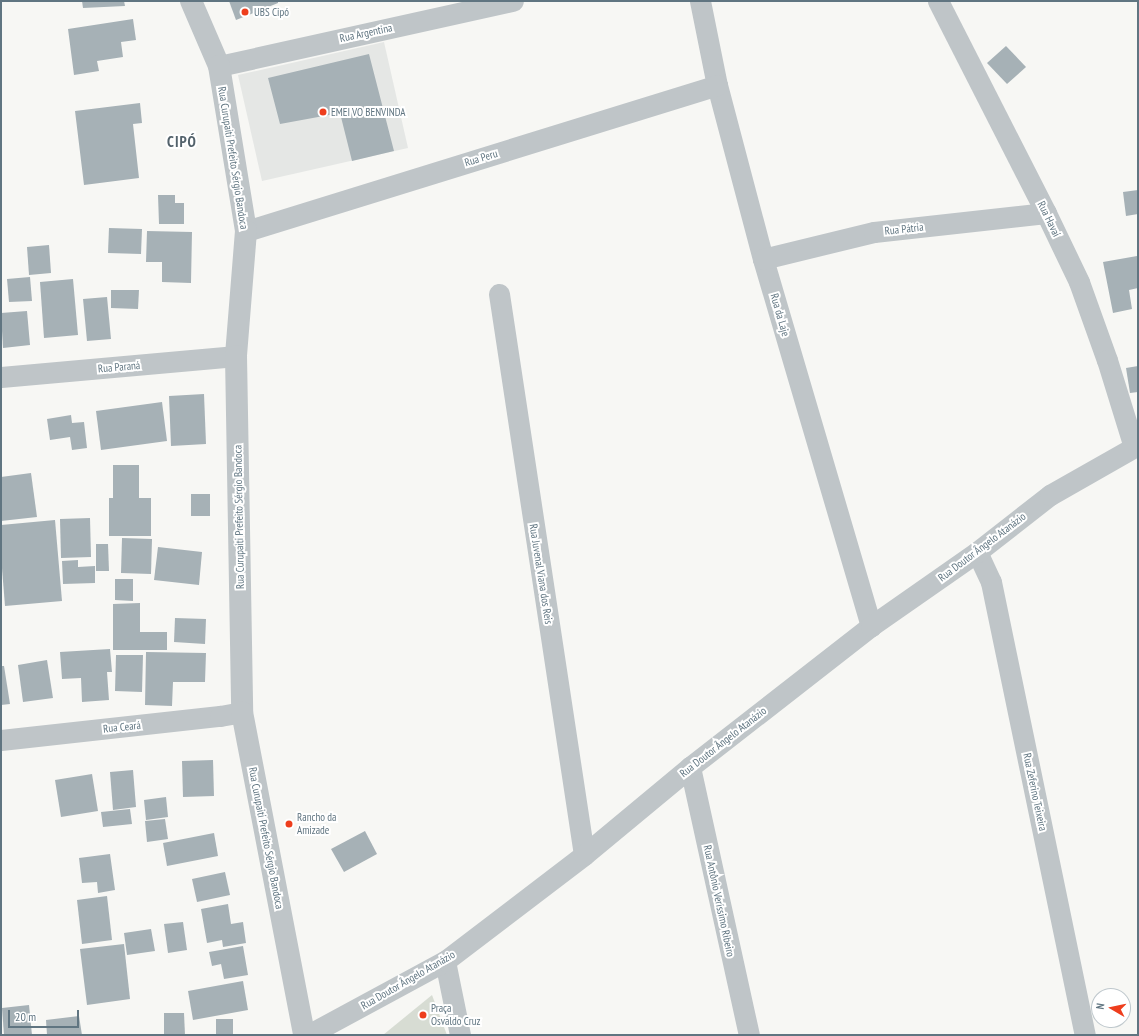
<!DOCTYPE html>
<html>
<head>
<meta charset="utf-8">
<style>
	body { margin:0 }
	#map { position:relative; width:1139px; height:1036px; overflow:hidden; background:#f7f7f4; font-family:"PT Sans Narrow",sans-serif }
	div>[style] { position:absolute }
	.built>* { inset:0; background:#e5e7e5 }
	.green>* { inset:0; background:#d7dcd3 }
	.building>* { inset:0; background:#a6b1b6 }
	.minor>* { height:21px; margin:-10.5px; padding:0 10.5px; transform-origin:10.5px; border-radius:10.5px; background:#bfc5c8 }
	.tertiary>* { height:22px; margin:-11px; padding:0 11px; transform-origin:11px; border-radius:11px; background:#bfc5c8 }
	.dots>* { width:11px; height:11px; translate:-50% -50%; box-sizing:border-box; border:2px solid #fff; border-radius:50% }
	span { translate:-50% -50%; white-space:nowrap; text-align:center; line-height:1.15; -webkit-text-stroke:4px #fff; paint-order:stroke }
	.poi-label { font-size:11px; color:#607581 }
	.left { translate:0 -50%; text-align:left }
	.street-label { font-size:11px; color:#607581 }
	.district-label { font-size:15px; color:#53626b; font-weight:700; letter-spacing:1px }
	.frame { position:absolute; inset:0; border:2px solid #607581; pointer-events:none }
	.north { position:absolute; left:1091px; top:988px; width:40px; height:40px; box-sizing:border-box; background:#fff; border:1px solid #bfc8cd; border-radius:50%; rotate:279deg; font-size:11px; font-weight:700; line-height:16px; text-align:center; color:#607581 }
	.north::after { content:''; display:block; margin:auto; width:14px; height:18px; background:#ee3e1d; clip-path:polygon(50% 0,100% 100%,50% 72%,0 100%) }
	.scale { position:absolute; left:8px; top:1010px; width:71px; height:18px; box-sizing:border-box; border:2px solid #607581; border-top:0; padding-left:5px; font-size:12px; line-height:14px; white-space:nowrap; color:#607581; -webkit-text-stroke:3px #fff; paint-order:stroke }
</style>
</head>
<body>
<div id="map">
	<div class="built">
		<div style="clip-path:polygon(384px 42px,408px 148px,262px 181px,238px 75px)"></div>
	</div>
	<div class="green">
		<div style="clip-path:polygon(432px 995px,447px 1035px,383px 1035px)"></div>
	</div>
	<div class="building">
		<div style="clip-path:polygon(82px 1px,124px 1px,125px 6px,83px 8px)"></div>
		<div style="clip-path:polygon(229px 1px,278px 1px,278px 3px,236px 20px)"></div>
		<div style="clip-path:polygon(133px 19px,136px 40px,121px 42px,123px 57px,97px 61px,99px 71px,74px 75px,68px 29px)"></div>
		<div style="clip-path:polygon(1006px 46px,1026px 67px,1007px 84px,987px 63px)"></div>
		<div style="clip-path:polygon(369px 54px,394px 151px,352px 161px,340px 113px,280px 124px,268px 78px)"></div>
		<div style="clip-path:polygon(140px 103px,142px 123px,133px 124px,139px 178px,84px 185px,75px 111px)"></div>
		<div style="clip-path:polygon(1138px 190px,1138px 214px,1126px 216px,1123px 192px)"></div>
		<div style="clip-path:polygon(158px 195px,175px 195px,175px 203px,184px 203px,184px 224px,159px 224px)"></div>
		<div style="clip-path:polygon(109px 228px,142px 229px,141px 254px,108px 253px)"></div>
		<div style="clip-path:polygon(147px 231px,192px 232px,191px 283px,162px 282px,162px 262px,146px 262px)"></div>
		<div style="clip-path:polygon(49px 245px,51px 273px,29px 275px,27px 247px)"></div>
		<div style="clip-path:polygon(1137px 256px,1138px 288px,1129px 290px,1132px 309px,1113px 313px,1103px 262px)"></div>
		<div style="clip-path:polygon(30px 277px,32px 301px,9px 302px,7px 279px)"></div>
		<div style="clip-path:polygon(73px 279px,78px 335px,44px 338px,40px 282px)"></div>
		<div style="clip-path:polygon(111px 290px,139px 290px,138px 309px,111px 308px)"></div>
		<div style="clip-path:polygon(107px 297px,111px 339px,87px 341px,83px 299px)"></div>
		<div style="clip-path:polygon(27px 311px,30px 345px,3px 348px,1px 313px)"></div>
		<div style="clip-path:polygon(1138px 366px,1138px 392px,1130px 393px,1126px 368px)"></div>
		<div style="clip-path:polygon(204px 394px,206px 444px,171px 446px,169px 396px)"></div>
		<div style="clip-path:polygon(162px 402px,167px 441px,101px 450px,96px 411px)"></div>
		<div style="clip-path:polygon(71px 415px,72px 423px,84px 422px,87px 448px,72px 450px,70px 437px,50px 440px,47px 419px)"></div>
		<div style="clip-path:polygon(113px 465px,139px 465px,139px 498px,151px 498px,151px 536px,109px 536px,109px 498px,113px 498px)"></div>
		<div style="clip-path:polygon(31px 473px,37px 517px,1px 521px,1px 477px)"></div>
		<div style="clip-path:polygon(191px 494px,210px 494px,210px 516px,191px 516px)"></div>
		<div style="clip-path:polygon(90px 518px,91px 557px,61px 558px,60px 519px)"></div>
		<div style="clip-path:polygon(55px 520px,62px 601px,5px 606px,1px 556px,1px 525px)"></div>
		<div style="clip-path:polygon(122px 538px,152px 539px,151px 574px,121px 573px)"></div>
		<div style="clip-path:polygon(96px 544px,108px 544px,109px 571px,96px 571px)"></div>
		<div style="clip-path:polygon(158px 547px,202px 552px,199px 585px,154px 580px)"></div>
		<div style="clip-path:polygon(78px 560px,78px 567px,95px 566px,95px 583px,63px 584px,62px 561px)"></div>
		<div style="clip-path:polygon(115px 579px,133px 579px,133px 601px,115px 600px)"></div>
		<div style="clip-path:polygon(140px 603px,140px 632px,167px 632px,167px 650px,113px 650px,113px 604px)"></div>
		<div style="clip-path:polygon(175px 618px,206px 619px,205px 644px,174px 642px)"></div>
		<div style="clip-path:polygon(110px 649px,112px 672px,107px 672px,109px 700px,82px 702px,81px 678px,62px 679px,60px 652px)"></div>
		<div style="clip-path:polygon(146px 652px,206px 653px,205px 682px,173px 682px,172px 706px,145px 705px)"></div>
		<div style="clip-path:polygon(116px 655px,143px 655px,142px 692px,115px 691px)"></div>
		<div style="clip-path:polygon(47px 660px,53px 698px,23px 702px,18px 665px)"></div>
		<div style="clip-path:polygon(1px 666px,4px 666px,10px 704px,1px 705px)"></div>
		<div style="clip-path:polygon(213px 760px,214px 796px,183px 797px,182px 761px)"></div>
		<div style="clip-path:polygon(133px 770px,136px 807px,113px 810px,110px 772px)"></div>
		<div style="clip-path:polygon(92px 774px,98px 811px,61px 817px,55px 780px)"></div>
		<div style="clip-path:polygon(166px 797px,168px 817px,146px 820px,144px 800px)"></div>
		<div style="clip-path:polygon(130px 809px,132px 824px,103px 827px,101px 812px)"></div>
		<div style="clip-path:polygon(165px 819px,168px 839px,147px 842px,145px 821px)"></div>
		<div style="clip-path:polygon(365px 831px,377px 854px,344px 872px,331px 849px)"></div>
		<div style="clip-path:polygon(214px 833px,218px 856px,167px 866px,163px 843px)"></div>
		<div style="clip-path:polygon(110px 854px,115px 890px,98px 893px,97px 882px,82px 883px,79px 858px)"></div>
		<div style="clip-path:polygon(225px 872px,230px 895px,197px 902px,192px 879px)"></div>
		<div style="clip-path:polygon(107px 896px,112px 940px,82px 944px,77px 900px)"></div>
		<div style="clip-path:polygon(228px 904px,231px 924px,243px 922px,246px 943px,223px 947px,222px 940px,207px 943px,201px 909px)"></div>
		<div style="clip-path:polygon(183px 922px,187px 950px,168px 953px,164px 924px)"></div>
		<div style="clip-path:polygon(151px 929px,155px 951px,127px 955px,124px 933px)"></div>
		<div style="clip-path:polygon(124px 944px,130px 999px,87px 1005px,80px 949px)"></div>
		<div style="clip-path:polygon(243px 946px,248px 975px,224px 979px,221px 964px,212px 966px,209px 952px)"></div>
		<div style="clip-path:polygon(243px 981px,248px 1010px,193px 1020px,188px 991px)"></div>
		<div style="clip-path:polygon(29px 1005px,32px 1035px,4px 1035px,2px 1008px)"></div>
		<div style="clip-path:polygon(164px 1013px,184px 1013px,185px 1035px,164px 1035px)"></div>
		<div style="clip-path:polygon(79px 1016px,82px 1035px,47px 1035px,46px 1020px)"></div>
		<div style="clip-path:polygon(216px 1019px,233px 1019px,233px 1035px,216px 1035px)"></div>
	</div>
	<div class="minor">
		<div style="left:700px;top:1px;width:86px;rotate:78.6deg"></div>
		<div style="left:717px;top:85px;width:180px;rotate:75.2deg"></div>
		<div style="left:763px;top:259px;width:383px;rotate:73.6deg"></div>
		<div style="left:938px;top:1px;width:238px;rotate:63deg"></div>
		<div style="left:1046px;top:213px;width:76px;rotate:64.4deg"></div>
		<div style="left:1079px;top:282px;width:83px;rotate:70.3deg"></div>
		<div style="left:1107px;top:360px;width:91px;rotate:72.8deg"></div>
		<div style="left:219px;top:66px;width:301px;rotate:-12.5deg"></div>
		<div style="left:246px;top:231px;width:493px;rotate:-17.2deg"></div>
		<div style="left:763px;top:259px;width:114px;rotate:-13.7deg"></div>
		<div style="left:874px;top:232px;width:173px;rotate:-6.3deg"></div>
		<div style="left:499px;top:294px;width:567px;rotate:81.38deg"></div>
		<div style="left:1px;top:377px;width:236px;rotate:-5.1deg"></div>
		<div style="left:977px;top:552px;width:33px;rotate:65deg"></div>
		<div style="left:991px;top:582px;width:463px;rotate:78.3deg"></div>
		<div style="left:1px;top:740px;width:220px;rotate:-6.3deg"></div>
		<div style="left:220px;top:716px;width:22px;rotate:-10deg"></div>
		<div style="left:690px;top:767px;width:274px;rotate:77.6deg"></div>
		<div style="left:445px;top:961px;width:76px;rotate:78.5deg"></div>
		<div style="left:308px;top:1035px;width:156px;rotate:-28.4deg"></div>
		<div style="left:445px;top:961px;width:175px;rotate:-37.3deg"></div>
		<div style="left:584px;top:855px;width:138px;rotate:-39.7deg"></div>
		<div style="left:690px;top:767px;width:229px;rotate:-37.9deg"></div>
		<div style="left:871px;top:626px;width:129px;rotate:-34.9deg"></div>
		<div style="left:977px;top:552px;width:93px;rotate:-38deg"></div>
		<div style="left:1050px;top:495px;width:101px;rotate:-29.6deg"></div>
	</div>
	<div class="tertiary">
		<div style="left:191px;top:1px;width:71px;rotate:66.7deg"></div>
		<div style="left:219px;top:66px;width:167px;rotate:80.7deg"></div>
		<div style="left:246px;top:231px;width:125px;rotate:94.6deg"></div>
		<div style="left:236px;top:356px;width:356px;rotate:89deg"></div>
		<div style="left:242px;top:712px;width:329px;rotate:79.1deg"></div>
	</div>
	<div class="dots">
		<div style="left:245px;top:12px;background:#ee3e1d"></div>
		<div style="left:323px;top:112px;background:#ee3e1d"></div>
		<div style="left:289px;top:824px;background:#ee3e1d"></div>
		<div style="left:423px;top:1015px;background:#ee3e1d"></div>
	</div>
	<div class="poi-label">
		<span class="left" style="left:254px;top:12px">UBS Cipó</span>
		<span class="left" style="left:331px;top:112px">EMEI VO BENVINDA</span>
		<span class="left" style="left:297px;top:824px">Rancho da<br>Amizade</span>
		<span class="left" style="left:431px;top:1015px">Praça<br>Osvaldo Cruz</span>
	</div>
	<div class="street-label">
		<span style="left:366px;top:33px;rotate:-12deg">Rua Argentina</span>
		<span style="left:233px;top:158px;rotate:81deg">Rua Curupaiti Prefeito Sérgio Bandoca</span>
		<span style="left:481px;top:158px;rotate:-17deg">Rua Peru</span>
		<span style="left:1049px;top:219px;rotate:64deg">Rua Havaí</span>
		<span style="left:904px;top:229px;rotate:-6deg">Rua Pátria</span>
		<span style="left:780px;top:315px;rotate:74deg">Rua da Laje</span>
		<span style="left:119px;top:367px;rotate:-5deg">Rua Paraná</span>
		<span style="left:239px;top:517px;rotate:-91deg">Rua Curupaiti Prefeito Sérgio Bandoca</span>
		<span style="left:982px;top:547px;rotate:-37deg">Rua Doutor Ângelo Atanázio</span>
		<span style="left:541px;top:574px;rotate:81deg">Rua Juvenal Viana dos Reis</span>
		<span style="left:122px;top:727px;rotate:-6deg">Rua Ceará</span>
		<span style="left:723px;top:742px;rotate:-38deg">Rua Doutor Ângelo Atanázio</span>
		<span style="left:1035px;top:792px;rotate:78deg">Rua Zeferino Teixeira</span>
		<span style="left:266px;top:838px;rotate:79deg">Rua Curupaiti Prefeito Sérgio Bandoca</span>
		<span style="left:719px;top:901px;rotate:78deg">Rua Antônio Veríssimo Ribeiro</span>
		<span style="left:408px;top:980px;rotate:-30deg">Rua Doutor Ângelo Atanázio</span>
	</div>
	<div class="district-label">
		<span style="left:182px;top:142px">CIPÓ</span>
	</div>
	<div class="frame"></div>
	<div class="north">N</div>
	<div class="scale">20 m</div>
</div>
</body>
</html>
